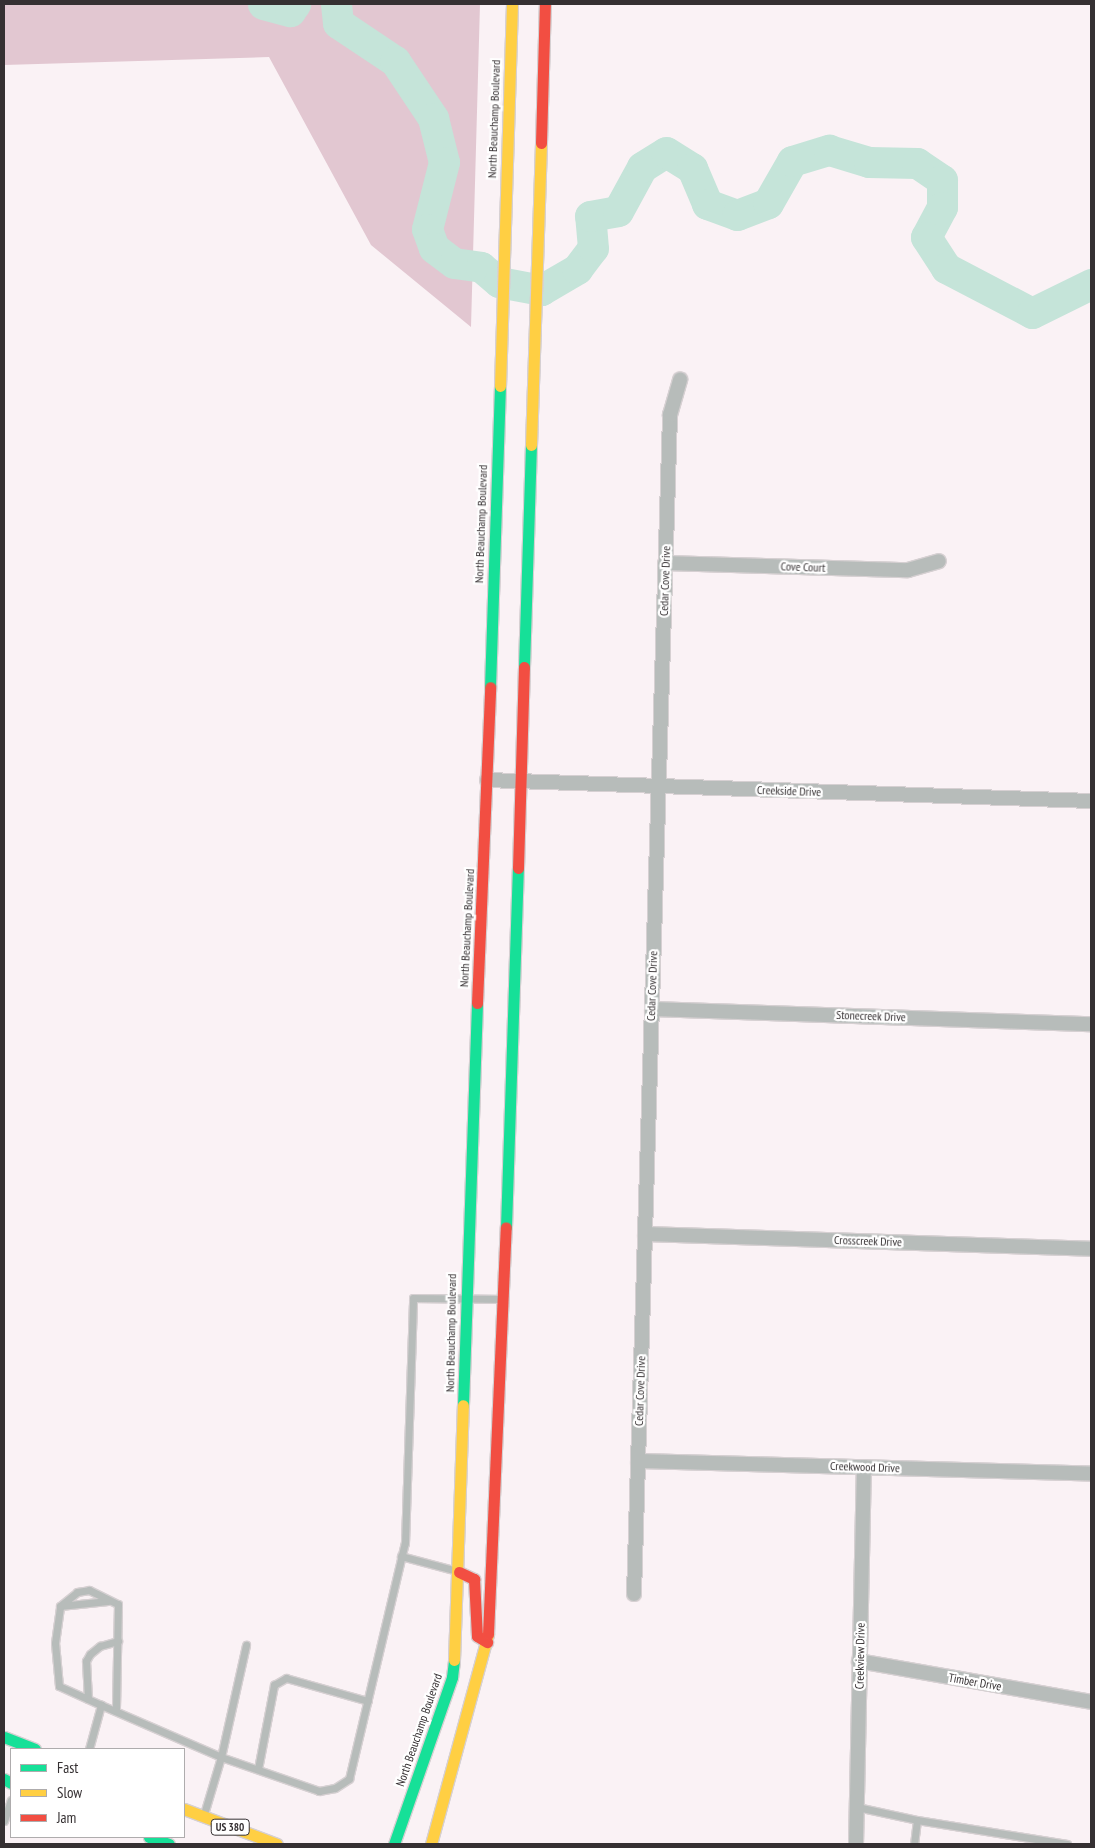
<!DOCTYPE html>
<html>
<head>
<meta charset="utf-8">
<style>
	body { margin:0 }
	#map { position:relative; width:1095px; height:1848px; overflow:hidden; background:#faf2f5; font-family:"PT Sans Narrow",sans-serif }
	div>[style] { position:absolute }
	.forest>* { inset:0; background:#e2c7d1 }
	.river>* { height:31px; margin:-15.5px; padding:0 15.5px; transform-origin:15.5px; border-radius:15.5px; background:#c5e4d9 }
	.roads { filter:drop-shadow(1px 0 #d6d0d2) drop-shadow(-1px 0 #d6d0d2) drop-shadow(0 1px #d6d0d2) drop-shadow(0 -1px #d6d0d2) }
	.lane>* { height:7px; margin:-3.5px; padding:0 3.5px; transform-origin:3.5px; border-radius:3.5px; background:#b7bcba }
	.street>* { height:14px; margin:-7px; padding:0 7px; transform-origin:7px; border-radius:7px; background:#b7bcba }
	.fast>* { height:11px; margin:-5.5px; padding:0 5.5px; transform-origin:5.5px; border-radius:5.5px; background:#16e098 }
	.slow>* { height:11px; margin:-5.5px; padding:0 5.5px; transform-origin:5.5px; border-radius:5.5px; background:#ffcf43 }
	.jam>* { height:11px; margin:-5.5px; padding:0 5.5px; transform-origin:5.5px; border-radius:5.5px; background:#f24e42 }
	span { translate:-50% -50%; white-space:nowrap; text-align:center; line-height:1.15; -webkit-text-stroke:4.5px #fff; paint-order:stroke }
	.shield-label span { padding:1px 4px; background:#fff; border:1px solid; border-radius:4px; -webkit-text-stroke-width:0 }
	.shield-label { font-size:11px; color:#353032; font-weight:700 }
	.street-label { font-size:12px; color:#353032 }
	.frame { position:absolute; inset:0; border:5px solid #353032; pointer-events:none }
	.legend { position:absolute; left:10px; top:1748px; width:175px; height:90px; box-sizing:border-box; background:#fff; border:1px solid #aeacad; margin:0; padding:6px 9px; list-style:none; font-size:15px; color:#353032 }
	.legend li { display:flex; align-items:center; gap:10px; height:25px }
	.legend b { width:25px; border:1px solid #aeacad }
</style>
</head>
<body>
<div id="map">
	<div class="forest">
		<div style="clip-path:polygon(4px 4px,480px 4px,471px 327px,371px 245px,269px 57px,4px 65px)"></div>
	</div>
	<div class="river">
		<div style="left:263px;top:4px;width:28px;rotate:15deg"></div>
		<div style="left:290px;top:11px;width:9px;rotate:-54deg"></div>
		<div style="left:336px;top:4px;width:19px;rotate:84deg"></div>
		<div style="left:338px;top:23px;width:69px;rotate:33.7deg"></div>
		<div style="left:395px;top:61px;width:69px;rotate:56.3deg"></div>
		<div style="left:433px;top:118px;width:45px;rotate:76deg"></div>
		<div style="left:444px;top:162px;width:69px;rotate:104.2deg"></div>
		<div style="left:427px;top:229px;width:20px;rotate:70deg"></div>
		<div style="left:434px;top:248px;width:25px;rotate:37deg"></div>
		<div style="left:454px;top:263px;width:27px;rotate:8deg"></div>
		<div style="left:481px;top:267px;width:23px;rotate:40deg"></div>
		<div style="left:499px;top:282px;width:43px;rotate:10.8deg"></div>
		<div style="left:541px;top:290px;width:42px;rotate:-30.3deg"></div>
		<div style="left:577px;top:269px;width:26px;rotate:-53deg"></div>
		<div style="left:593px;top:248px;width:32px;rotate:-95deg"></div>
		<div style="left:590px;top:216px;width:28px;rotate:-10deg"></div>
		<div style="left:618px;top:211px;width:50px;rotate:-61.4deg"></div>
		<div style="left:642px;top:167px;width:28px;rotate:-32deg"></div>
		<div style="left:666px;top:152px;width:31px;rotate:32deg"></div>
		<div style="left:692px;top:168px;width:39px;rotate:67deg"></div>
		<div style="left:707px;top:204px;width:32px;rotate:20deg"></div>
		<div style="left:737px;top:215px;width:33px;rotate:-21deg"></div>
		<div style="left:768px;top:203px;width:48px;rotate:-60.3deg"></div>
		<div style="left:792px;top:161px;width:39px;rotate:-17deg"></div>
		<div style="left:829px;top:150px;width:42px;rotate:16.7deg"></div>
		<div style="left:869px;top:162px;width:48px;rotate:1.2deg"></div>
		<div style="left:917px;top:163px;width:30px;rotate:34deg"></div>
		<div style="left:942px;top:180px;width:27px;rotate:90deg"></div>
		<div style="left:942px;top:207px;width:34px;rotate:118deg"></div>
		<div style="left:926px;top:237px;width:37px;rotate:57deg"></div>
		<div style="left:946px;top:268px;width:97px;rotate:27.6deg"></div>
		<div style="left:1032px;top:313px;width:66px;rotate:-26.2deg"></div>
	</div>
	<div class="roads">
		<div class="lane">
			<div style="left:401px;top:1556px;width:58px;rotate:15deg"></div>
			<div style="left:60px;top:1606px;width:48px;rotate:-5.9deg"></div>
			<div style="left:88px;top:1699px;width:38px;rotate:-93deg"></div>
			<div style="left:86px;top:1661px;width:8px;rotate:-60deg"></div>
			<div style="left:90px;top:1654px;width:13px;rotate:-39deg"></div>
			<div style="left:100px;top:1646px;width:19px;rotate:-16deg"></div>
			<div style="left:101px;top:1705px;width:46px;rotate:-155.7deg"></div>
			<div style="left:59px;top:1686px;width:43px;rotate:-95.3deg"></div>
			<div style="left:55px;top:1643px;width:37px;rotate:-82deg"></div>
			<div style="left:60px;top:1606px;width:22px;rotate:-39deg"></div>
			<div style="left:77px;top:1592px;width:12px;rotate:-9deg"></div>
			<div style="left:89px;top:1590px;width:32px;rotate:26deg"></div>
			<div style="left:118px;top:1604px;width:107px;rotate:91.1deg"></div>
			<div style="left:89px;top:1749px;width:46px;rotate:-74.7deg"></div>
			<div style="left:101px;top:1705px;width:131px;rotate:23.4deg"></div>
			<div style="left:221px;top:1757px;width:104px;rotate:19.1deg"></div>
			<div style="left:319px;top:1791px;width:16px;rotate:-11deg"></div>
			<div style="left:335px;top:1788px;width:17px;rotate:-33deg"></div>
			<div style="left:349px;top:1779px;width:243px;rotate:-76.7deg"></div>
			<div style="left:405px;top:1543px;width:245px;rotate:-88.1deg"></div>
			<div style="left:413px;top:1298px;width:91px;rotate:0.6deg"></div>
			<div style="left:258px;top:1769px;width:86px;rotate:-79.2deg"></div>
			<div style="left:274px;top:1685px;width:14px;rotate:-30deg"></div>
			<div style="left:286px;top:1678px;width:85px;rotate:15.7deg"></div>
			<div style="left:857px;top:1807px;width:61px;rotate:12.2deg"></div>
			<div style="left:917px;top:1820px;width:24px;rotate:97deg"></div>
			<div style="left:204px;top:1814px;width:59px;rotate:-73.4deg"></div>
			<div style="left:221px;top:1757px;width:115px;rotate:-77.4deg"></div>
			<div style="left:917px;top:1820px;width:152px;rotate:9.1deg"></div>
			<div style="left:4px;top:1821px;width:22px;rotate:-72deg"></div>
		</div>
		<div class="street">
			<div style="left:665px;top:563px;width:243px;rotate:1.7deg"></div>
			<div style="left:908px;top:570px;width:32px;rotate:-16deg"></div>
			<div style="left:487px;top:780px;width:604px;rotate:1.99deg"></div>
			<div style="left:652px;top:1009px;width:439px;rotate:2deg"></div>
			<div style="left:645px;top:1234px;width:446px;rotate:1.9deg"></div>
			<div style="left:638px;top:1461px;width:453px;rotate:1.6deg"></div>
			<div style="left:634px;top:1594px;width:1180px;rotate:-88.25deg"></div>
			<div style="left:670px;top:415px;width:37px;rotate:-74deg"></div>
			<div style="left:859px;top:1661px;width:236px;rotate:10deg"></div>
			<div style="left:856px;top:1844px;width:377px;rotate:-88.8deg"></div>
		</div>
		<div class="fast">
			<div style="left:524px;top:667px;width:222px;rotate:-88.2deg"></div>
			<div style="left:490px;top:687px;width:301px;rotate:-88.1deg"></div>
			<div style="left:506px;top:1227px;width:359px;rotate:-88.1deg"></div>
			<div style="left:463px;top:1405px;width:402px;rotate:-88deg"></div>
			<div style="left:4px;top:1737px;width:33px;rotate:21deg"></div>
			<div style="left:4px;top:1779px;width:8px;rotate:30deg"></div>
			<div style="left:149px;top:1837px;width:21px;rotate:19deg"></div>
			<div style="left:394px;top:1844px;width:177px;rotate:-70.8deg"></div>
			<div style="left:452px;top:1677px;width:17px;rotate:-83deg"></div>
		</div>
		<div class="slow">
			<div style="left:500px;top:386px;width:382px;rotate:-88.2deg"></div>
			<div style="left:531px;top:445px;width:302px;rotate:-88.1deg"></div>
			<div style="left:454px;top:1660px;width:255px;rotate:-88deg"></div>
			<div style="left:184px;top:1809px;width:99px;rotate:20.6deg"></div>
			<div style="left:431px;top:1844px;width:218px;rotate:-74.8deg"></div>
		</div>
		<div class="jam">
			<div style="left:541px;top:143px;width:139px;rotate:-88.4deg"></div>
			<div style="left:518px;top:868px;width:201px;rotate:-88.3deg"></div>
			<div style="left:477px;top:1003px;width:316px;rotate:-87.6deg"></div>
			<div style="left:459px;top:1572px;width:17px;rotate:25deg"></div>
			<div style="left:474px;top:1579px;width:57px;rotate:87deg"></div>
			<div style="left:477px;top:1636px;width:12px;rotate:31deg"></div>
			<div style="left:488px;top:1634px;width:407px;rotate:-87.5deg"></div>
		</div>
	</div>
	<div class="shield-label">
		<span style="left:230px;top:1827px">US 380</span>
	</div>
	<div class="street-label">
		<span style="left:494px;top:119px;rotate:-88deg">North Beauchamp Boulevard</span>
		<span style="left:481px;top:524px;rotate:-88deg">North Beauchamp Boulevard</span>
		<span style="left:803px;top:567px;rotate:2deg">Cove Court</span>
		<span style="left:665px;top:581px;rotate:-88deg">Cedar Cove Drive</span>
		<span style="left:789px;top:791px;rotate:2deg">Creekside Drive</span>
		<span style="left:467px;top:928px;rotate:-87deg">North Beauchamp Boulevard</span>
		<span style="left:652px;top:986px;rotate:-88deg">Cedar Cove Drive</span>
		<span style="left:871px;top:1016px;rotate:2deg">Stonecreek Drive</span>
		<span style="left:868px;top:1241px;rotate:2deg">Crosscreek Drive</span>
		<span style="left:451px;top:1333px;rotate:-89deg">North Beauchamp Boulevard</span>
		<span style="left:640px;top:1391px;rotate:-88deg">Cedar Cove Drive</span>
		<span style="left:865px;top:1467px;rotate:2deg">Creekwood Drive</span>
		<span style="left:860px;top:1656px;rotate:-89deg">Creekview Drive</span>
		<span style="left:975px;top:1682px;rotate:10deg">Timber Drive</span>
		<span style="left:419px;top:1730px;rotate:-71deg">North Beauchamp Boulevard</span>
	</div>
	<div class="frame"></div>
	<ul class="legend">
	<li><b style="height:6px;background:#16e098"></b>Fast</li>
	<li><b style="height:6px;background:#ffcf43"></b>Slow</li>
	<li><b style="height:6px;background:#f24e42"></b>Jam</li>
	</ul>
</div>
</body>
</html>
